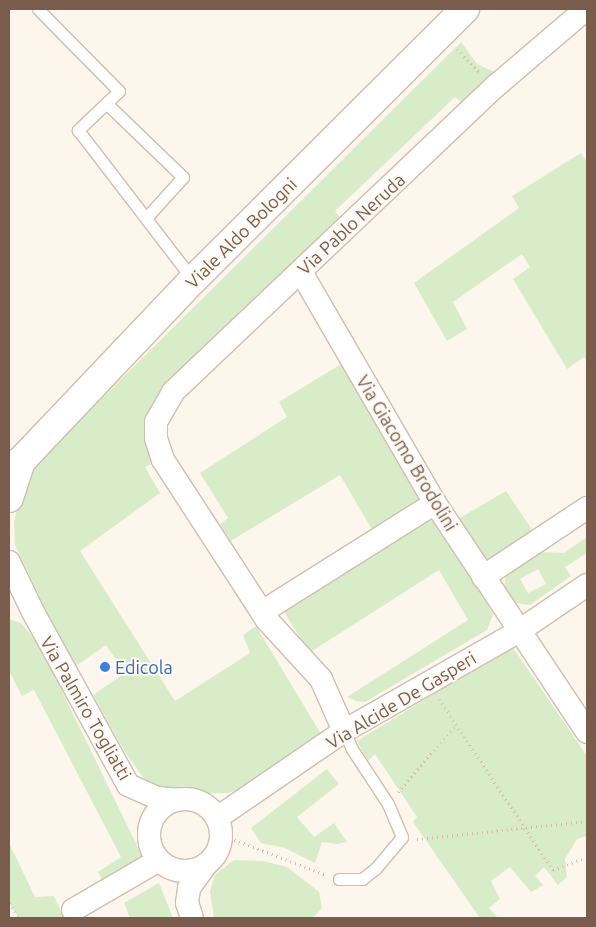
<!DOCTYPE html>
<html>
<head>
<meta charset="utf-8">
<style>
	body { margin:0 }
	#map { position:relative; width:596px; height:927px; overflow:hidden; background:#fdf6ec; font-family:Ubuntu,sans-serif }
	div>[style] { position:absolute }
	.green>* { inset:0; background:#d8ecc9 }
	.path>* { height:3px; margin-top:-1.5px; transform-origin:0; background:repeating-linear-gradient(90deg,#d9b8a5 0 1px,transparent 0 5px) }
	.roads { filter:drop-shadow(1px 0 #d1beb0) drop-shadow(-1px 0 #d1beb0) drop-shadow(0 1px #d1beb0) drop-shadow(0 -1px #d1beb0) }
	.service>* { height:11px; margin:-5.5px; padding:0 5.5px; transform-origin:5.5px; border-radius:5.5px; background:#fff }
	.minor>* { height:22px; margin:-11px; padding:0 11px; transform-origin:11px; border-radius:11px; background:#fff }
	.minor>.ring { margin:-11px; padding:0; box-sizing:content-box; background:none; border:22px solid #fff; border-radius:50% }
	.secondary>* { height:28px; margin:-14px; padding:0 14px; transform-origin:14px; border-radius:14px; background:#fff }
	.dots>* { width:14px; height:14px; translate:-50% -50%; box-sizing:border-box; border:2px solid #fffaf3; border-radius:50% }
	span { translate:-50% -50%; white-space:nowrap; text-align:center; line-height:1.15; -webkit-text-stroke:4px #fffaf3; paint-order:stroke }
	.street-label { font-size:18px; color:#7a5c4d }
	.shop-label { font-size:18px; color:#366cbe }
	.left { translate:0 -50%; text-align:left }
	.frame { position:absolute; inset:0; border:10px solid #7a5c4d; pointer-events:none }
</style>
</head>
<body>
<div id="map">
	<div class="green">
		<div style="clip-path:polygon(461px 42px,477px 64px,506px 77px,471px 111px,455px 97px,335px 211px,348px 227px,173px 392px,156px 462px,145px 467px,160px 493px,80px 551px,175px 701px,250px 653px,243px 635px,256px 626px,324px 739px,258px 783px,228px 793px,178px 794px,152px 790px,125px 752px,93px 695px,125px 673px,106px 645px,73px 668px,15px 545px,14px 521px,31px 459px,72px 428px)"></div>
		<div style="clip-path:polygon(581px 153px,587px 163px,587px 361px,584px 357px,567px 369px,513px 279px,530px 267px,522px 254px,453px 302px,467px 329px,447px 341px,414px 283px,519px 208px,512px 196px)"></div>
		<div style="clip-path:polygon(351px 358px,431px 495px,374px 533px,340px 475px,219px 548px,209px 533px,228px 518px,200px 473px,287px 417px,279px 402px)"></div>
		<div style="clip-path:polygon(506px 491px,539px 540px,490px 572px,458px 519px)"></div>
		<div style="clip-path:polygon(432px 512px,493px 614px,487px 630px,365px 702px,356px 701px,347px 697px,468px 620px,439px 570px,309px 653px,283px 610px)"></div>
		<div style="clip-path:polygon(evenodd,587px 537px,587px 553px,565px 567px,571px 576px,530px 605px,514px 603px,504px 588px,506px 574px,539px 552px,564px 553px,587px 537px,538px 569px,546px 584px,528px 593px,520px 579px,538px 569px)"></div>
		<div style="clip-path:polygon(9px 619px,21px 623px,40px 646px,145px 862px,104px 884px,98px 872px,121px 857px,34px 690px,22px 696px,9px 671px)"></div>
		<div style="clip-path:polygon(512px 646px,587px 756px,587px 836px,577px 839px,565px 859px,567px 877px,558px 885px,544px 867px,535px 876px,543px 885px,531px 892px,510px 867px,491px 881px,500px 899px,489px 908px,498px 918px,480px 918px,413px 822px,417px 817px,375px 754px,368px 761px,357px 741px)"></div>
		<div style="clip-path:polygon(327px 769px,339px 784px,297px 817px,314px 837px,334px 823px,347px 842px,337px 844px,322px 842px,315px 863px,285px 848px,261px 843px,251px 828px)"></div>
		<div style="clip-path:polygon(9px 843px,35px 897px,54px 896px,64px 918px,19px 918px,9px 903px)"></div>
		<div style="clip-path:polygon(234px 860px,263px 861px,287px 867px,319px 892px,322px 908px,313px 918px,214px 918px,210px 891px,215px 875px)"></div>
		<div style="clip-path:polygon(159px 883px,173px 918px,130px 918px,124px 903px)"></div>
	</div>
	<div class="path">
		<div style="left:457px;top:49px;width:33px;rotate:46deg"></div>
		<div style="left:439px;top:699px;width:206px;rotate:56.3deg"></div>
		<div style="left:553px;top:870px;width:31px;rotate:-21deg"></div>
		<div style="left:398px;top:792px;width:87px;rotate:-49.2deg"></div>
		<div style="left:225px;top:836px;width:108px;rotate:21.1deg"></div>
		<div style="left:417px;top:839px;width:171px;rotate:-6deg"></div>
		<div style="left:9px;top:903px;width:18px;rotate:56deg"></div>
	</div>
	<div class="roads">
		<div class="service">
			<div style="left:38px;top:9px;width:115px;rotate:45.4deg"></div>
			<div style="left:119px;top:91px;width:57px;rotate:136.4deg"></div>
			<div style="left:78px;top:130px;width:189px;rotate:52.5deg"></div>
			<div style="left:106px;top:103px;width:107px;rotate:43.9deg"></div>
			<div style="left:183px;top:177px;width:55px;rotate:132.1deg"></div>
			<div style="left:339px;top:879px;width:23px"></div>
			<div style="left:362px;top:879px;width:18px;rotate:-38deg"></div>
			<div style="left:376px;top:868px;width:40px;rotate:-50deg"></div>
			<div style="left:402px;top:837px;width:36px;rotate:-113deg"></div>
			<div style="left:388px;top:804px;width:66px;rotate:-123.2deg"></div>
			<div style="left:352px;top:749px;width:20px;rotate:-114deg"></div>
		</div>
		<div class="minor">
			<div style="left:301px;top:272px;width:267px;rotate:59.9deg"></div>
			<div style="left:435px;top:503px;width:275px;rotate:56.4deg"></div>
			<div style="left:9px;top:562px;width:55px;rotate:64.4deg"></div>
			<div style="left:33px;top:612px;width:197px;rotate:61.2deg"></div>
			<div style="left:128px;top:785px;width:32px;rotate:24deg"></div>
			<div style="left:157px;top:798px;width:21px;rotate:5deg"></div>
			<div style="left:483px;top:577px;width:125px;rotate:-33.6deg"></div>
			<div style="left:262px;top:612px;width:204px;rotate:-32.2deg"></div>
			<div style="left:344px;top:731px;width:57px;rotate:-113.9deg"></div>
			<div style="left:321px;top:679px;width:80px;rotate:-132.5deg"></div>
			<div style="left:267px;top:620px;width:191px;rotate:-123deg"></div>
			<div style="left:163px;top:460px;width:23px;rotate:-108deg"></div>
			<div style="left:156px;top:438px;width:16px;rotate:-90deg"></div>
			<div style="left:156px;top:422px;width:34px;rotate:-60deg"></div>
			<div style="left:173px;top:392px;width:446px;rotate:-43.5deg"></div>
			<div style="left:497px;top:85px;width:117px;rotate:-40.5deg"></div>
			<div class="ring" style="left:149px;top:799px;width:50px;height:50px"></div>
			<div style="left:217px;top:818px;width:154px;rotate:-34.4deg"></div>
			<div style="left:344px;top:731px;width:202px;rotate:-29.7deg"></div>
			<div style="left:519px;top:631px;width:82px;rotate:-34.1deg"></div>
			<div style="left:73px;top:910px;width:99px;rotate:-30.2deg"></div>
			<div style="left:192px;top:918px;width:16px;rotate:-108deg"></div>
			<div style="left:187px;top:903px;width:15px;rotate:-82deg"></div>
			<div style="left:189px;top:888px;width:27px;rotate:-54deg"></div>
		</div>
		<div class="secondary">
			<div style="left:9px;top:467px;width:13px;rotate:-27deg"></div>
			<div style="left:21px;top:461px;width:250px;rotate:-46.5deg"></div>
			<div style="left:193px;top:280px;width:384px;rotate:-44.9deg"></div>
			<div style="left:9px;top:498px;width:39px;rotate:-72deg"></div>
		</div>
	</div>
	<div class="dots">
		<div style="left:105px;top:667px;background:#3f7fe0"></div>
	</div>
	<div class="street-label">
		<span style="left:351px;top:224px;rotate:-43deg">Via Pablo Neruda</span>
		<span style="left:241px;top:233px;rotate:-45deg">Viale Aldo Bologni</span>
		<span style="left:407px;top:453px;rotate:59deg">Via Giacomo Brodolini</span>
		<span style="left:401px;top:700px;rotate:-31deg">Via Alcide De Gasperi</span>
		<span style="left:86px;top:708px;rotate:60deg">Via Palmiro Togliatti</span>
	</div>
	<div class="shop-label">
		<span class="left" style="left:115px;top:667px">Edicola</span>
	</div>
	<div class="frame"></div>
</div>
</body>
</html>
